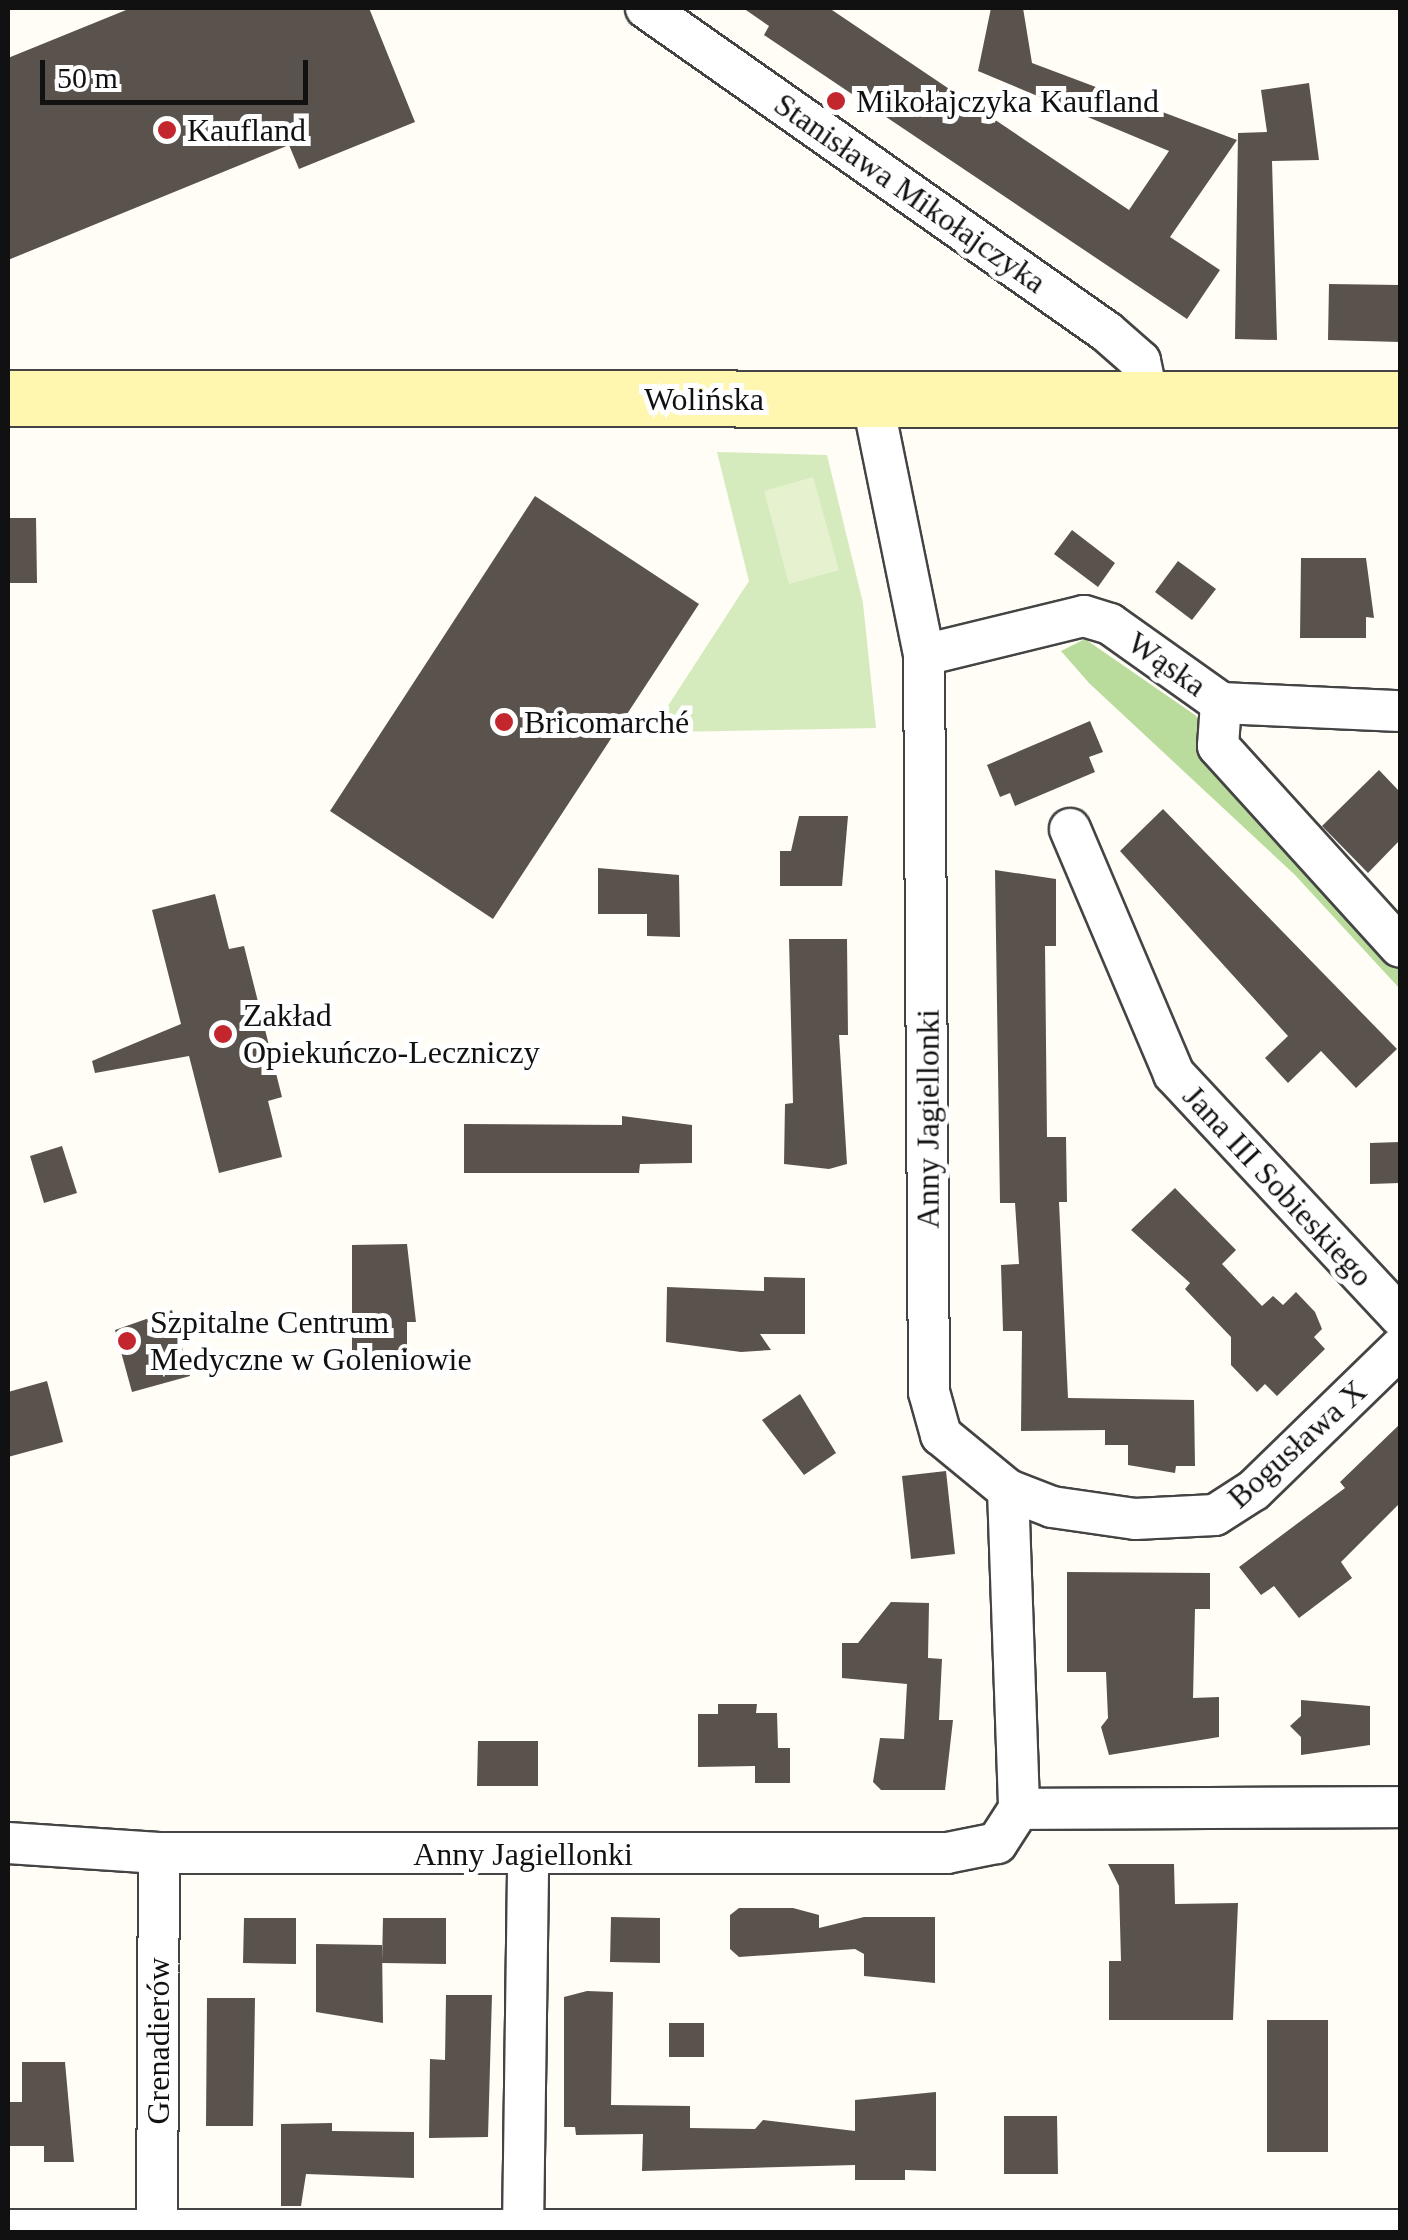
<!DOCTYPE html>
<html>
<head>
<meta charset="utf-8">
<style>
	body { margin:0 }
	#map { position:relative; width:1408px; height:2240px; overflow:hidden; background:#fffdf5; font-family:"Times New Roman",serif }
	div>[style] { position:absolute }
	.green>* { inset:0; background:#d5ebbd }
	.forest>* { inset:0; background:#b9dc9c }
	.pitch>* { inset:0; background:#e6f2cf }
	.building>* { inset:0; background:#5a524d }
	.roads { filter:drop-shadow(2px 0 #444) drop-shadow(-2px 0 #444) drop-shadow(0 2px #444) drop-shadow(0 -2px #444) }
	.street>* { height:40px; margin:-20px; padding:0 20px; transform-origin:20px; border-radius:20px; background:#fff }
	.secondary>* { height:55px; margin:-27.5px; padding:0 27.5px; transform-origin:27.5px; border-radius:27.5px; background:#fff6b0 }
	.dots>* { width:28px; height:28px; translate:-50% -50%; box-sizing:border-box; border:5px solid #fff; border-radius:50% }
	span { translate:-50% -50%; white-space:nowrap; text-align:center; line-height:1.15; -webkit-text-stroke:10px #fff; paint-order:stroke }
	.poi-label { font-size:32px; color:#111 }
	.left { translate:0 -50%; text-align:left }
	.street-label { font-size:32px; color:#111 }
	.frame { position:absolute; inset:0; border:10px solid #111; pointer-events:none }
	.scale { position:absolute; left:40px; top:60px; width:268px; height:45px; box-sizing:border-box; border:5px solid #111; border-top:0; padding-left:12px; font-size:30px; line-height:35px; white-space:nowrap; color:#111; -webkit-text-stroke:8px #fff; paint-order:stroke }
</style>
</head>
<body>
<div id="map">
	<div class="green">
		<div style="clip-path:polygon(717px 452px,827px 455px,863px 603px,876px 728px,670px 732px,660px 718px,749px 581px)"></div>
	</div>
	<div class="forest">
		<div style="clip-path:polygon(1085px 639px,1195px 715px,1400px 929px,1400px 989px,1295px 875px,1089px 683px,1061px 651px)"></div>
	</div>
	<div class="pitch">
		<div style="clip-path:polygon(813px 477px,839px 570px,789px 584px,764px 491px)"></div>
	</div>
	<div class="building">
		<div style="clip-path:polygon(131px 8px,369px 8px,415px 122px,299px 169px,289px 145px,8px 260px,8px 58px)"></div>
		<div style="clip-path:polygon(743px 8px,829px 8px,1129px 210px,1169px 151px,978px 71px,991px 8px,1023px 8px,1032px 63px,1237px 140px,1170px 237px,1220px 270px,1187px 319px,764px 35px,769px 26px)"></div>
		<div style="clip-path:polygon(1309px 83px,1319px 160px,1272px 161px,1277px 340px,1235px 339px,1238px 133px,1267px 132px,1261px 90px)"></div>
		<div style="clip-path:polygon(1329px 284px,1400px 285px,1400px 342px,1328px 340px)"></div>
		<div style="clip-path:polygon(535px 496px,699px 604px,493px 919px,330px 811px)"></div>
		<div style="clip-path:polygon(8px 518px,36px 518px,37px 583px,8px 583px)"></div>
		<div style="clip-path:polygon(1072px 530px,1115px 563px,1098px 587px,1054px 554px)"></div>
		<div style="clip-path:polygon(1301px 558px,1366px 558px,1374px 618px,1366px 617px,1366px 638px,1300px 638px)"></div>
		<div style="clip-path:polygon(1178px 561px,1216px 589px,1192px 620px,1155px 592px)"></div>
		<div style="clip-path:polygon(1090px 721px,1103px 752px,1089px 757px,1095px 772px,1015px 806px,1010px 793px,1000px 797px,987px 765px)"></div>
		<div style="clip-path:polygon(1379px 770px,1400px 792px,1400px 840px,1368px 873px,1322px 826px)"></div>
		<div style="clip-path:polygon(1163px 809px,1397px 1049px,1356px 1088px,1321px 1051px,1288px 1083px,1265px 1058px,1288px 1036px,1120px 851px)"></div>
		<div style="clip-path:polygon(799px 816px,848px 816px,842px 886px,780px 886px,780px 851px,791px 851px)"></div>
		<div style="clip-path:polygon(598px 868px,679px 875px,680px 937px,647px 936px,647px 914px,598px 914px)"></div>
		<div style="clip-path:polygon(995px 870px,1056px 879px,1056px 946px,1045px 946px,1047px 1137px,1066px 1137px,1067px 1202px,1059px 1202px,1068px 1398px,1194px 1400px,1195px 1466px,1176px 1466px,1175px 1473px,1128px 1465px,1128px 1445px,1105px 1445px,1105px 1430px,1021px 1431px,1022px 1331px,1003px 1331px,1001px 1265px,1019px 1264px,1015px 1203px,1000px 1203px)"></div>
		<div style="clip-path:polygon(215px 894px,229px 949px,244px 946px,282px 1097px,268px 1101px,282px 1157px,219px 1173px,189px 1056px,95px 1073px,92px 1061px,181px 1024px,152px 910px)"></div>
		<div style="clip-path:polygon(789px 939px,847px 939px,848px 1035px,839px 1035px,847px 1164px,829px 1169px,784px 1164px,785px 1104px,793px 1103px)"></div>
		<div style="clip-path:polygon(622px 1116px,692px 1125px,692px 1163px,640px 1164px,639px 1173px,464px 1173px,464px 1124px,622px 1125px)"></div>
		<div style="clip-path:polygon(1400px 1142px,1400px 1183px,1370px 1184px,1370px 1143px)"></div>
		<div style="clip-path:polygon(62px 1146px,77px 1193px,44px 1203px,30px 1156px)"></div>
		<div style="clip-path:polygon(1175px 1188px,1236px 1250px,1222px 1264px,1262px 1306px,1273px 1296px,1283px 1305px,1296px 1292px,1315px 1312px,1322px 1329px,1314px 1337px,1325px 1349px,1277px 1396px,1265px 1384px,1257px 1392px,1231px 1365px,1231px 1337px,1185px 1289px,1190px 1283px,1131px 1230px)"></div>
		<div style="clip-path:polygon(407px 1244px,416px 1322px,407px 1322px,407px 1359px,352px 1359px,352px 1245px)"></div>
		<div style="clip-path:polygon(764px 1277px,805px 1278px,805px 1334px,760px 1334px,771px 1350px,741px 1352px,666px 1342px,667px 1287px,764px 1291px)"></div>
		<div style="clip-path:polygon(172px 1310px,190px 1376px,132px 1392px,115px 1330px)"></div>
		<div style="clip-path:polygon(47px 1381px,63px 1442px,8px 1457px,8px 1392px)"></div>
		<div style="clip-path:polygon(800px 1394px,836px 1453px,804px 1475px,762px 1420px)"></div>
		<div style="clip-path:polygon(1400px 1424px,1400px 1503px,1341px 1562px,1352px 1578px,1299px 1618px,1274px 1586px,1261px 1595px,1239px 1567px,1345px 1488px,1340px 1482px)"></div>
		<div style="clip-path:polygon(946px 1471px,955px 1554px,911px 1559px,902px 1476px)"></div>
		<div style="clip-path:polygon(1067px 1572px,1210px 1573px,1210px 1609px,1195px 1609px,1193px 1698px,1219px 1697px,1219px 1737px,1109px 1755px,1101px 1727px,1108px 1718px,1106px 1672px,1067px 1672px)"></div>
		<div style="clip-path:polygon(891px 1602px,929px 1603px,928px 1658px,942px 1659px,939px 1720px,953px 1720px,945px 1790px,881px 1790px,873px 1782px,880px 1738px,904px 1739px,907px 1684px,842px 1678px,842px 1643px,858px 1643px)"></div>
		<div style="clip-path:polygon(1301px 1700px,1370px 1706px,1370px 1745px,1301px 1755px,1301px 1737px,1290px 1726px,1301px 1716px)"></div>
		<div style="clip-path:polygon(718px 1704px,757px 1704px,756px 1713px,777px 1713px,778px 1748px,790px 1748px,790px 1783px,755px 1783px,755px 1766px,698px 1767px,698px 1714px,718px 1714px)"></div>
		<div style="clip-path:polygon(478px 1741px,538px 1741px,538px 1786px,477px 1786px)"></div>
		<div style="clip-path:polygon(1108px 1864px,1174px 1864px,1175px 1904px,1238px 1903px,1233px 2020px,1109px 2020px,1109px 1961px,1121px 1961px,1119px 1886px)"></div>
		<div style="clip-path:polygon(739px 1908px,793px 1908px,819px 1915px,819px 1928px,864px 1917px,935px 1917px,935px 1983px,864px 1976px,864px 1954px,855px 1949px,739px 1957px,730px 1949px,730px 1915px)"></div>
		<div style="clip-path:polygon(611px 1917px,660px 1918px,660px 1963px,610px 1962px)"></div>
		<div style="clip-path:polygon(244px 1918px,296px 1918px,296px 1964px,243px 1963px)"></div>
		<div style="clip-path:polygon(383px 1918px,446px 1918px,446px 1964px,382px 1963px)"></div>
		<div style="clip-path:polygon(316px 1944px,382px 1945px,383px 2023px,316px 2012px)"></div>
		<div style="clip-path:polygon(587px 1991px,613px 1992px,611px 2105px,690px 2106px,690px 2128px,755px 2129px,763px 2120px,855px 2131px,855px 2100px,936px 2092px,936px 2171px,905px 2170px,905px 2180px,855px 2180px,855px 2165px,642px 2171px,643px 2134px,576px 2135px,575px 2127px,564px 2127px,564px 1997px)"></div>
		<div style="clip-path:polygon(446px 1995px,492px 1995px,488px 2137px,429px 2138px,430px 2059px,445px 2060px)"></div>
		<div style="clip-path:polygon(207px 1998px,255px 1998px,253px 2126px,206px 2126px)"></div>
		<div style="clip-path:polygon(1267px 2020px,1328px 2020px,1328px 2152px,1267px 2152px)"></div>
		<div style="clip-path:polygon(669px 2023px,704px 2023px,704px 2057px,669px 2057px)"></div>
		<div style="clip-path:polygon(22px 2062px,65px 2062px,74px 2162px,44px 2162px,44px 2146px,8px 2146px,8px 2102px,22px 2102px)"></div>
		<div style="clip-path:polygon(1004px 2116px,1057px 2116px,1058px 2174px,1004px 2174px)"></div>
		<div style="clip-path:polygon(332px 2123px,332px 2131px,414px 2132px,414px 2178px,306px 2174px,301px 2206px,281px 2206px,281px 2124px)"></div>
	</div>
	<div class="roads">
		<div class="street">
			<div style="left:646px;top:8px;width:563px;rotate:35.1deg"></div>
			<div style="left:1107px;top:332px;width:44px;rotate:41.3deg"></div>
			<div style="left:1140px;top:361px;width:38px;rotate:78deg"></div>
			<div style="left:872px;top:399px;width:261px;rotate:78.5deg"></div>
			<div style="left:924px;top:655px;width:737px;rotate:89.61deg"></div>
			<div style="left:929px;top:1392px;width:45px;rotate:74.4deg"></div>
			<div style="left:941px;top:1435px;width:87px;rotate:39.4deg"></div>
			<div style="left:1008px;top:1490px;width:47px;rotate:21.1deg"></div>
			<div style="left:1052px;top:1507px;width:84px;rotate:8.2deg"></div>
			<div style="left:1135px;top:1519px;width:80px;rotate:-2.9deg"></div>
			<div style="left:1215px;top:1515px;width:46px;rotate:-32.7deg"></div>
			<div style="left:1254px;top:1490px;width:204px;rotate:-44.2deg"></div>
			<div style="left:924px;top:655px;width:165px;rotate:-13.7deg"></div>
			<div style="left:1084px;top:616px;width:27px;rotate:17deg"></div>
			<div style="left:1110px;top:624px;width:136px;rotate:35.4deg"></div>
			<div style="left:1221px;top:703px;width:179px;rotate:2.6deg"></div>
			<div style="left:1221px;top:703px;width:43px;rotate:94deg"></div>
			<div style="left:1218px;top:746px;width:271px;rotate:47.8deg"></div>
			<div style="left:1070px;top:829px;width:266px;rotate:67deg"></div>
			<div style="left:1174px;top:1074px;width:331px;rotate:47deg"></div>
			<div style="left:1008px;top:1490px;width:319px;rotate:88deg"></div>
			<div style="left:8px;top:1843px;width:151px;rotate:3.8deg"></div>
			<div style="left:159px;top:1853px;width:788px"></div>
			<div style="left:947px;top:1853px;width:51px;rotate:-11.3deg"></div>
			<div style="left:997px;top:1843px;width:40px;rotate:-57.1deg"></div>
			<div style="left:1019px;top:1809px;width:381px;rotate:-0.3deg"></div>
			<div style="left:157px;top:2229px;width:376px;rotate:-89.7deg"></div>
			<div style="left:8px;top:2230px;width:1392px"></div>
			<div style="left:523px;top:2230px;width:375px;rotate:-89.2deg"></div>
		</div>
		<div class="secondary">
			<div style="left:8px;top:398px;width:1392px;rotate:0.04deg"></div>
		</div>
	</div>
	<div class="dots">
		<div style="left:836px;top:101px;background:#c4262e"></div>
		<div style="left:167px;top:130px;background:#c4262e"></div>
		<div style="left:504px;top:722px;background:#c4262e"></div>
		<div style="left:223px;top:1034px;background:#c4262e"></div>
		<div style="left:127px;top:1341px;background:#c4262e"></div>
	</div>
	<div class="poi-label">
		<span class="left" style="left:856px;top:101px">Mikołajczyka Kaufland</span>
		<span class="left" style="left:187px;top:130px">Kaufland</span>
		<span class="left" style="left:524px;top:722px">Bricomarché</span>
		<span class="left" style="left:243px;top:1034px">Zakład<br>Opiekuńczo-Leczniczy</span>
		<span class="left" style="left:150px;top:1341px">Szpitalne Centrum<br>Medyczne w Goleniowie</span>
	</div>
	<div class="street-label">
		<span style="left:910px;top:193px;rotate:35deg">Stanisława Mikołajczyka</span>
		<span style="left:704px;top:399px">Wolińska</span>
		<span style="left:1167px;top:664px;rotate:35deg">Wąska</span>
		<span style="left:928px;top:1119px;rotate:-90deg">Anny Jagiellonki</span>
		<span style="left:1278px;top:1186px;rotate:47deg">Jana III Sobieskiego</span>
		<span style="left:1297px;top:1444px;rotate:-42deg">Bogusława X</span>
		<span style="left:523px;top:1854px">Anny Jagiellonki</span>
		<span style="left:158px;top:2041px;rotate:-90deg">Grenadierów</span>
	</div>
	<div class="frame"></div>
	<div class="scale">50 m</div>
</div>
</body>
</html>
